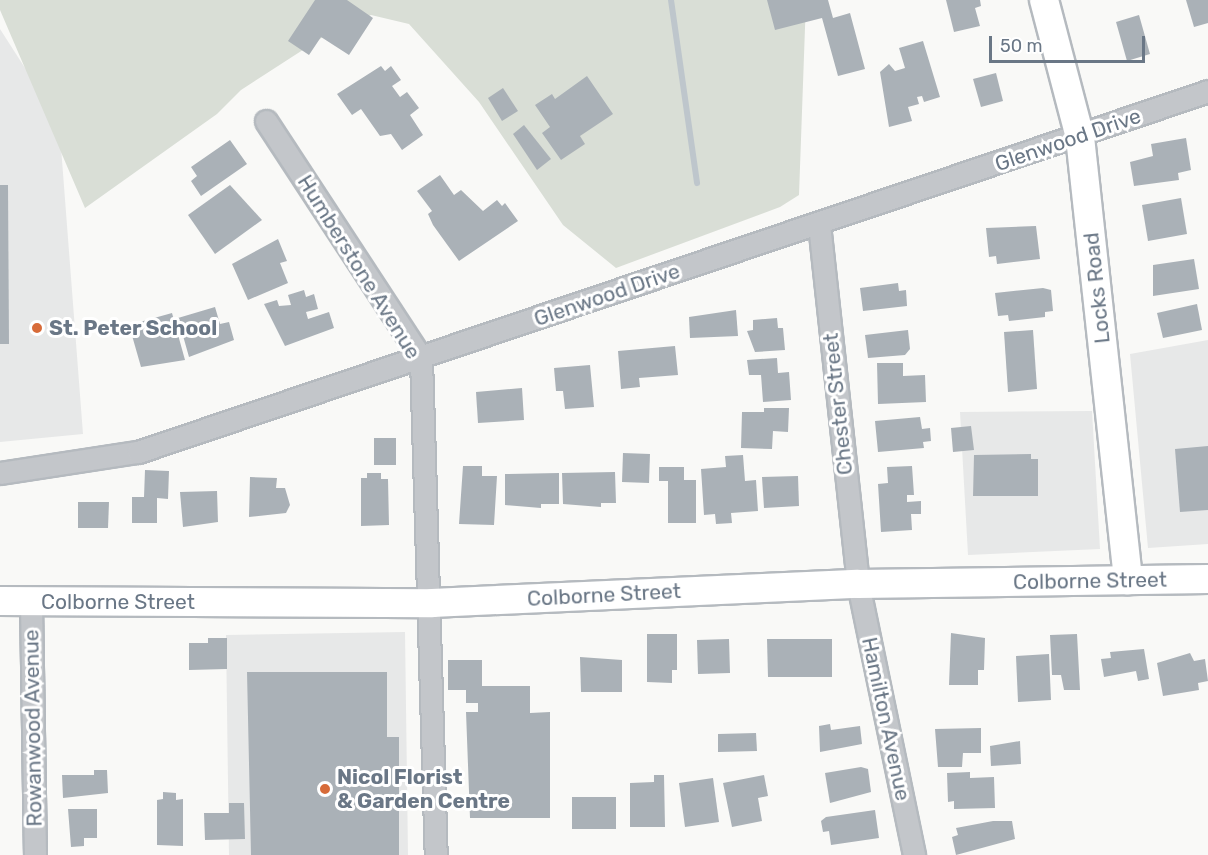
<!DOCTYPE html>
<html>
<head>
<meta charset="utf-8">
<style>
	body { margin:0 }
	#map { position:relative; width:1208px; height:855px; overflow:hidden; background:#f9f9f7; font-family:Rubik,sans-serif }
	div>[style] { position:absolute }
	.built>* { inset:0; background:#e7e8e8 }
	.green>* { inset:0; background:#d9ded6 }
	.stream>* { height:6px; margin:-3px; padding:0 3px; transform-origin:3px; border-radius:3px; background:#bec6cc }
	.building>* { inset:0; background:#aab1b7 }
	.roads { filter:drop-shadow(2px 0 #b5babf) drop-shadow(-2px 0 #b5babf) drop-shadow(0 2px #b5babf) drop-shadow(0 -2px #b5babf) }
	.street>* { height:21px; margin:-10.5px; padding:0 10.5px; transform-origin:10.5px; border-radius:10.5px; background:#c3c6ca }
	.secondary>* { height:28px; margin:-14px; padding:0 14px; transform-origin:14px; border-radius:14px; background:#fff }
	.dots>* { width:16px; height:16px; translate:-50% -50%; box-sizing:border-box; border:3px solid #fff; border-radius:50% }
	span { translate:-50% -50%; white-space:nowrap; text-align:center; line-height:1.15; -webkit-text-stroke:6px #fff; paint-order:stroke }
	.street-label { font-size:21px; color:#6a7786 }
	.poi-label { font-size:21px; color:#6a7786; font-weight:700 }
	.left { translate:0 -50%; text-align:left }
	.scale { position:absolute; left:989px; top:36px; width:156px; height:27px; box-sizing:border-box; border:3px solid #6a7786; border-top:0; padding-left:8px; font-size:18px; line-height:21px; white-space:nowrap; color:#6a7786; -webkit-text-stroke:4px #fff; paint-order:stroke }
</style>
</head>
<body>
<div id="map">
	<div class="built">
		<div style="clip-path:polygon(0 29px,59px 121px,83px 434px,0 442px)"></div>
		<div style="clip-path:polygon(1208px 340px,1208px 544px,1148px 548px,1130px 354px)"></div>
		<div style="clip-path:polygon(1092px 411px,1100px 549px,968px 555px,960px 412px)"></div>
		<div style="clip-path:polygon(405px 632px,408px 855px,229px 855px,226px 635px)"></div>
	</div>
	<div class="green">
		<div style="clip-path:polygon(0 0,806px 0,799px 195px,780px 207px,616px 268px,563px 225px,479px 102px,409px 24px,371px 15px,326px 35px,241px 90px,217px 114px,85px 208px,0 10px)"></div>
	</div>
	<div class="stream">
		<div style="left:671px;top:0;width:185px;rotate:81.9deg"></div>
	</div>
	<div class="building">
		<div style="clip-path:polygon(315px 0,347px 0,373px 18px,349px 55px,321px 37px,309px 55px,288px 41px)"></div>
		<div style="clip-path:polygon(767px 0,828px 0,833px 18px,850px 13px,865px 69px,838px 76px,822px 18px,775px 30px)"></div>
		<div style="clip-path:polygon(946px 0,980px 0,981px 6px,975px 8px,980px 26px,954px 32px)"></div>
		<div style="clip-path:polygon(1186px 0,1208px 0,1208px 23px,1194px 27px)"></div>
		<div style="clip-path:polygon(1139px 15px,1150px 54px,1127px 61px,1116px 22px)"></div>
		<div style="clip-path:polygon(923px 41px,940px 97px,924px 102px,922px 96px,917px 97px,919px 104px,908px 107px,912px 121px,889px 127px,880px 72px,889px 64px,895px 71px,905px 68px,899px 48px)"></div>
		<div style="clip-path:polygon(381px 66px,385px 71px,391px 66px,401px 80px,392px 86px,400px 97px,407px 92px,419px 108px,410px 115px,423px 135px,402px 150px,391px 134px,380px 136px,361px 109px,352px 115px,337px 94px)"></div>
		<div style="clip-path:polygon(996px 73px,1003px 101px,981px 107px,973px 79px)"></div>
		<div style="clip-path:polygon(587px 76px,613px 114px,580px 136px,585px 144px,561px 160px,542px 133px,550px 127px,535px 105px,552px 94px,555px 99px)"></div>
		<div style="clip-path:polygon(503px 88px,518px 111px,502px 121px,488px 98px)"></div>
		<div style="clip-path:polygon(524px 125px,551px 159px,537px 170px,513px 134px)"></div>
		<div style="clip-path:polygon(1186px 138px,1191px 170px,1178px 173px,1179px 180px,1134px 186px,1130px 162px,1153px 156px,1151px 144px)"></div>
		<div style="clip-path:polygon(230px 140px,247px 164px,201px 196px,191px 181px,197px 176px,191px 167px)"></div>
		<div style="clip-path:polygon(440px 175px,454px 195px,461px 190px,483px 211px,497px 200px,502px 206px,505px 203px,518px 221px,459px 261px,433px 225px,428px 214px,432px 211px,417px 191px)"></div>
		<div style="clip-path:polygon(0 185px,8px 185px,9px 344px,0 344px)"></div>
		<div style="clip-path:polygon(230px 185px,262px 220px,215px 254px,188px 215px)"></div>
		<div style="clip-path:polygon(1181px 198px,1187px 234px,1148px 241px,1142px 205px)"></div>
		<div style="clip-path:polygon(1036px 226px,1040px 259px,997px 264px,996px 256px,989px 257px,986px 228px)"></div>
		<div style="clip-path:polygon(278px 239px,287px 261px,280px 263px,288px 283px,248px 300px,232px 264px)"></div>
		<div style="clip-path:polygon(1194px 259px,1199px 289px,1153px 296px,1153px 265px)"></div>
		<div style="clip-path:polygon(898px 283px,899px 291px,906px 290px,907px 306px,863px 311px,860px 288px)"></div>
		<div style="clip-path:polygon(1043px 288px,1051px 290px,1053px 311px,1045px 312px,1045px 317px,1009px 321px,1008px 315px,998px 316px,995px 293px)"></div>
		<div style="clip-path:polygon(304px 290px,306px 297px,314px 294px,318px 309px,306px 312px,308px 319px,329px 312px,334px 328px,285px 346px,264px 304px,277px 300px,279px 306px,291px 305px,288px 295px)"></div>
		<div style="clip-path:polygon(1197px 304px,1202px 330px,1163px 338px,1157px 313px)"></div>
		<div style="clip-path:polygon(215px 307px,220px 324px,229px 322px,234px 340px,189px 357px,178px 318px)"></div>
		<div style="clip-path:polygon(736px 310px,738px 336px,690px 338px,689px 317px)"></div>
		<div style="clip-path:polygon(172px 313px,185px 360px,141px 367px,129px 325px)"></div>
		<div style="clip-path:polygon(777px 318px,778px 328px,783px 328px,785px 350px,755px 352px,747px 331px,753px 330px,753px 320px)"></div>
		<div style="clip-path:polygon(908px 330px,910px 349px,905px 355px,868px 358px,865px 335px)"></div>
		<div style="clip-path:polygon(1033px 330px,1037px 389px,1008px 392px,1004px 332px)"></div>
		<div style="clip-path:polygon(675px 346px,678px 375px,639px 378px,640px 387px,621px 389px,618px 351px)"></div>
		<div style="clip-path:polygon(777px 358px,778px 373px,789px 372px,791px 400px,763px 402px,761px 375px,749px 375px,747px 360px)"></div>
		<div style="clip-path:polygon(877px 363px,903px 363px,903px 376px,925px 375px,926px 402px,878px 404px)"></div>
		<div style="clip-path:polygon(590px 365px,594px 407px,565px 409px,563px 391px,556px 391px,554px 368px)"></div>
		<div style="clip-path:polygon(522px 388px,524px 420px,478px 423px,476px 392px)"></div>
		<div style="clip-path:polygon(764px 408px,789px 408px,788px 432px,773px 431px,772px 449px,741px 448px,742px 412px,764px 412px)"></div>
		<div style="clip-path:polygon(920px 417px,922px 429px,930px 428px,931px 441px,923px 442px,924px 448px,878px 452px,875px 421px)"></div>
		<div style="clip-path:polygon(971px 426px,974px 450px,953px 452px,951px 428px)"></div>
		<div style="clip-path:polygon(374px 438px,396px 438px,396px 465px,374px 465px)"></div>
		<div style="clip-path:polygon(1208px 446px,1208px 510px,1180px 512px,1175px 449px)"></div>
		<div style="clip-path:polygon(623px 453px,650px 454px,649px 483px,622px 482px)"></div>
		<div style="clip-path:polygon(1031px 454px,1031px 459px,1038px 459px,1038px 496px,973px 496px,974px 455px)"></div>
		<div style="clip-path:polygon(743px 455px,745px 481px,756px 480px,758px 511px,731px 513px,732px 523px,716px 524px,715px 514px,704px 515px,701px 469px,726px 467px,725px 456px)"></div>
		<div style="clip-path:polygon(463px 466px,482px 466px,482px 476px,497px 476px,494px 525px,459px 524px)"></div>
		<div style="clip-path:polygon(912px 466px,914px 495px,907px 495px,907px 502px,921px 501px,921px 514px,911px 514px,912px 530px,881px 532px,878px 484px,888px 483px,887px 467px)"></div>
		<div style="clip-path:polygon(659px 467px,684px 467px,684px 480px,696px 480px,696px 523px,668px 523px,668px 481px,659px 481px)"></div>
		<div style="clip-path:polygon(145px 470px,169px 471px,168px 499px,157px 498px,157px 523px,132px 523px,132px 497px,144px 497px)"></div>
		<div style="clip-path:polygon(615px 472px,616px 503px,601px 503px,601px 507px,563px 504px,562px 473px)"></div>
		<div style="clip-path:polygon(367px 473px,381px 473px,381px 479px,388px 479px,389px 525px,361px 526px,361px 478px,367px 478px)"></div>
		<div style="clip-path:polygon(559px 473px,559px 504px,541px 504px,541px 508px,505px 505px,505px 474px)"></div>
		<div style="clip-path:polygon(798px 476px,799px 506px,764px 508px,762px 477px)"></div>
		<div style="clip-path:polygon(250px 477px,277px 478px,276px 488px,285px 488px,290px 505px,286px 513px,249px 517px)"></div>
		<div style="clip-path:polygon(217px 491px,218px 522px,183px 527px,180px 492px)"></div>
		<div style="clip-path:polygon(78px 502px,109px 502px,108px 528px,78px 528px)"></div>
		<div style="clip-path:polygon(951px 633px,985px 638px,984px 670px,978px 670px,978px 685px,949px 685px)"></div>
		<div style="clip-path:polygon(647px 634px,677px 634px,677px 670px,672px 670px,672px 683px,647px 682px)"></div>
		<div style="clip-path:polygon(1077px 634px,1080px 690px,1064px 690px,1061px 675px,1052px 675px,1050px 635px)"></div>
		<div style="clip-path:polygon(208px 638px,227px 638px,227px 669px,189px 670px,189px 643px,208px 643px)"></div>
		<div style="clip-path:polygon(729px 639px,730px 673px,698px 674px,697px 640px)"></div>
		<div style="clip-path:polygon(767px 639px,832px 639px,832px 677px,768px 677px)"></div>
		<div style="clip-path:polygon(1144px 649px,1149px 679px,1138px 681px,1136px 671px,1104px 677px,1101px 659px,1111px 658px,1110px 652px)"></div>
		<div style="clip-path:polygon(1190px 653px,1194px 661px,1205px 659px,1208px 681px,1198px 683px,1199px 690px,1163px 696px,1157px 663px)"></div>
		<div style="clip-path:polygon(1049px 654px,1051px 700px,1018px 702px,1016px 656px)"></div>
		<div style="clip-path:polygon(580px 657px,622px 660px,622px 692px,581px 692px)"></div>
		<div style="clip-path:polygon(448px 660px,482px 660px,482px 686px,530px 686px,530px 713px,550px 712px,550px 818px,470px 818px,466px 712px,478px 712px,478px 703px,466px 703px,466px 690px,448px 690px)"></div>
		<div style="clip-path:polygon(247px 672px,387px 672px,387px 737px,399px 737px,399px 855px,251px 855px)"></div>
		<div style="clip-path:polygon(830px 724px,831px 730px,860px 726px,862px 744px,820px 752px,819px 726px)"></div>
		<div style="clip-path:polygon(981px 728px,981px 753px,963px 753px,962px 767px,938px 767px,935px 729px)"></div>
		<div style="clip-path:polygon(756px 733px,757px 751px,718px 752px,718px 734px)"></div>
		<div style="clip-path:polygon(1020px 741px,1021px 764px,991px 766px,990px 746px)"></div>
		<div style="clip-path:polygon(861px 767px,868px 769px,871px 792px,830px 803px,825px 773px)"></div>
		<div style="clip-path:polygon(94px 770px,107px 770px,108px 793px,63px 798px,62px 775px,94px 775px)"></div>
		<div style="clip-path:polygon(970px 772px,970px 778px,994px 777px,995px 808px,954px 809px,954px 801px,948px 802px,947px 773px)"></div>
		<div style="clip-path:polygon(654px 775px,664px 775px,665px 827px,630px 827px,630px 783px,654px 782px)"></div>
		<div style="clip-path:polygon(764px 775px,768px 796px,758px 798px,762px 821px,732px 827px,723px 783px)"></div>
		<div style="clip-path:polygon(713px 778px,719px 822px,685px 827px,679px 783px)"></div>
		<div style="clip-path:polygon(163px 792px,176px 793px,176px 800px,183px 799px,183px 846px,157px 845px,157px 800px,163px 799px)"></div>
		<div style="clip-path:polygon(572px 797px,616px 797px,616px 829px,572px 829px)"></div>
		<div style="clip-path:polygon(229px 803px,244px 803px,245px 839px,205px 840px,204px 813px,229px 813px)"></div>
		<div style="clip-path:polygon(68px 809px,97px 809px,97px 838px,84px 838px,84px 846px,71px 847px)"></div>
		<div style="clip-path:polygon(875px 810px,879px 838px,831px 845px,829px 831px,823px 832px,821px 821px,826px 817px)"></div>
		<div style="clip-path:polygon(993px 821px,1012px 821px,1015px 839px,956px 855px,952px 837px,958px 835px,956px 828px)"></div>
	</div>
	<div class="roads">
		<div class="street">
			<div style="left:266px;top:121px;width:283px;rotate:56.8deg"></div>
			<div style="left:421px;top:358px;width:497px;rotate:88.3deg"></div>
			<div style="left:819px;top:224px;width:362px;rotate:83.8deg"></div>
			<div style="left:858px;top:584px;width:277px;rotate:78.3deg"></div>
			<div style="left:0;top:473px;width:140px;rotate:-8.7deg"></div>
			<div style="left:138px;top:452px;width:1129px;rotate:-18.64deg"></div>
			<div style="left:31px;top:602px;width:253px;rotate:89.1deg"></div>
		</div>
		<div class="secondary">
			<div style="left:1044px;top:0;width:142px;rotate:75.3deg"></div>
			<div style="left:1080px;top:137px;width:446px;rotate:83.8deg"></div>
			<div style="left:0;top:601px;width:432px;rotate:0.3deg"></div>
			<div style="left:432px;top:603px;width:426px;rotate:-2.6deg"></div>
			<div style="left:858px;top:584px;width:350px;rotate:-0.8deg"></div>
		</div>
	</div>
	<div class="dots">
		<div style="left:37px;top:328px;background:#d76b39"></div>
		<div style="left:325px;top:789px;background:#d76b39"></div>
	</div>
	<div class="street-label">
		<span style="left:1068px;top:140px;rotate:-19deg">Glenwood Drive</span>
		<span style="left:359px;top:267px;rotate:58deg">Humberstone Avenue</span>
		<span style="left:1097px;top:288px;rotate:-96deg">Locks Road</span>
		<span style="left:607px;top:295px;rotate:-19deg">Glenwood Drive</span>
		<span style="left:838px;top:404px;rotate:-96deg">Chester Street</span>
		<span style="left:1090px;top:581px;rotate:-1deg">Colborne Street</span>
		<span style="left:604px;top:595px;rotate:-3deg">Colborne Street</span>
		<span style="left:118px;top:602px">Colborne Street</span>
		<span style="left:886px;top:719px;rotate:78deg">Hamilton Avenue</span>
		<span style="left:33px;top:728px;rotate:-91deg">Rowanwood Avenue</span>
	</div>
	<div class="poi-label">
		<span class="left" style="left:49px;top:328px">St. Peter School</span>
		<span class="left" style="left:337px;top:789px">Nicol Florist<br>&amp; Garden Centre</span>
	</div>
	<div class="scale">50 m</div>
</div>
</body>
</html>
